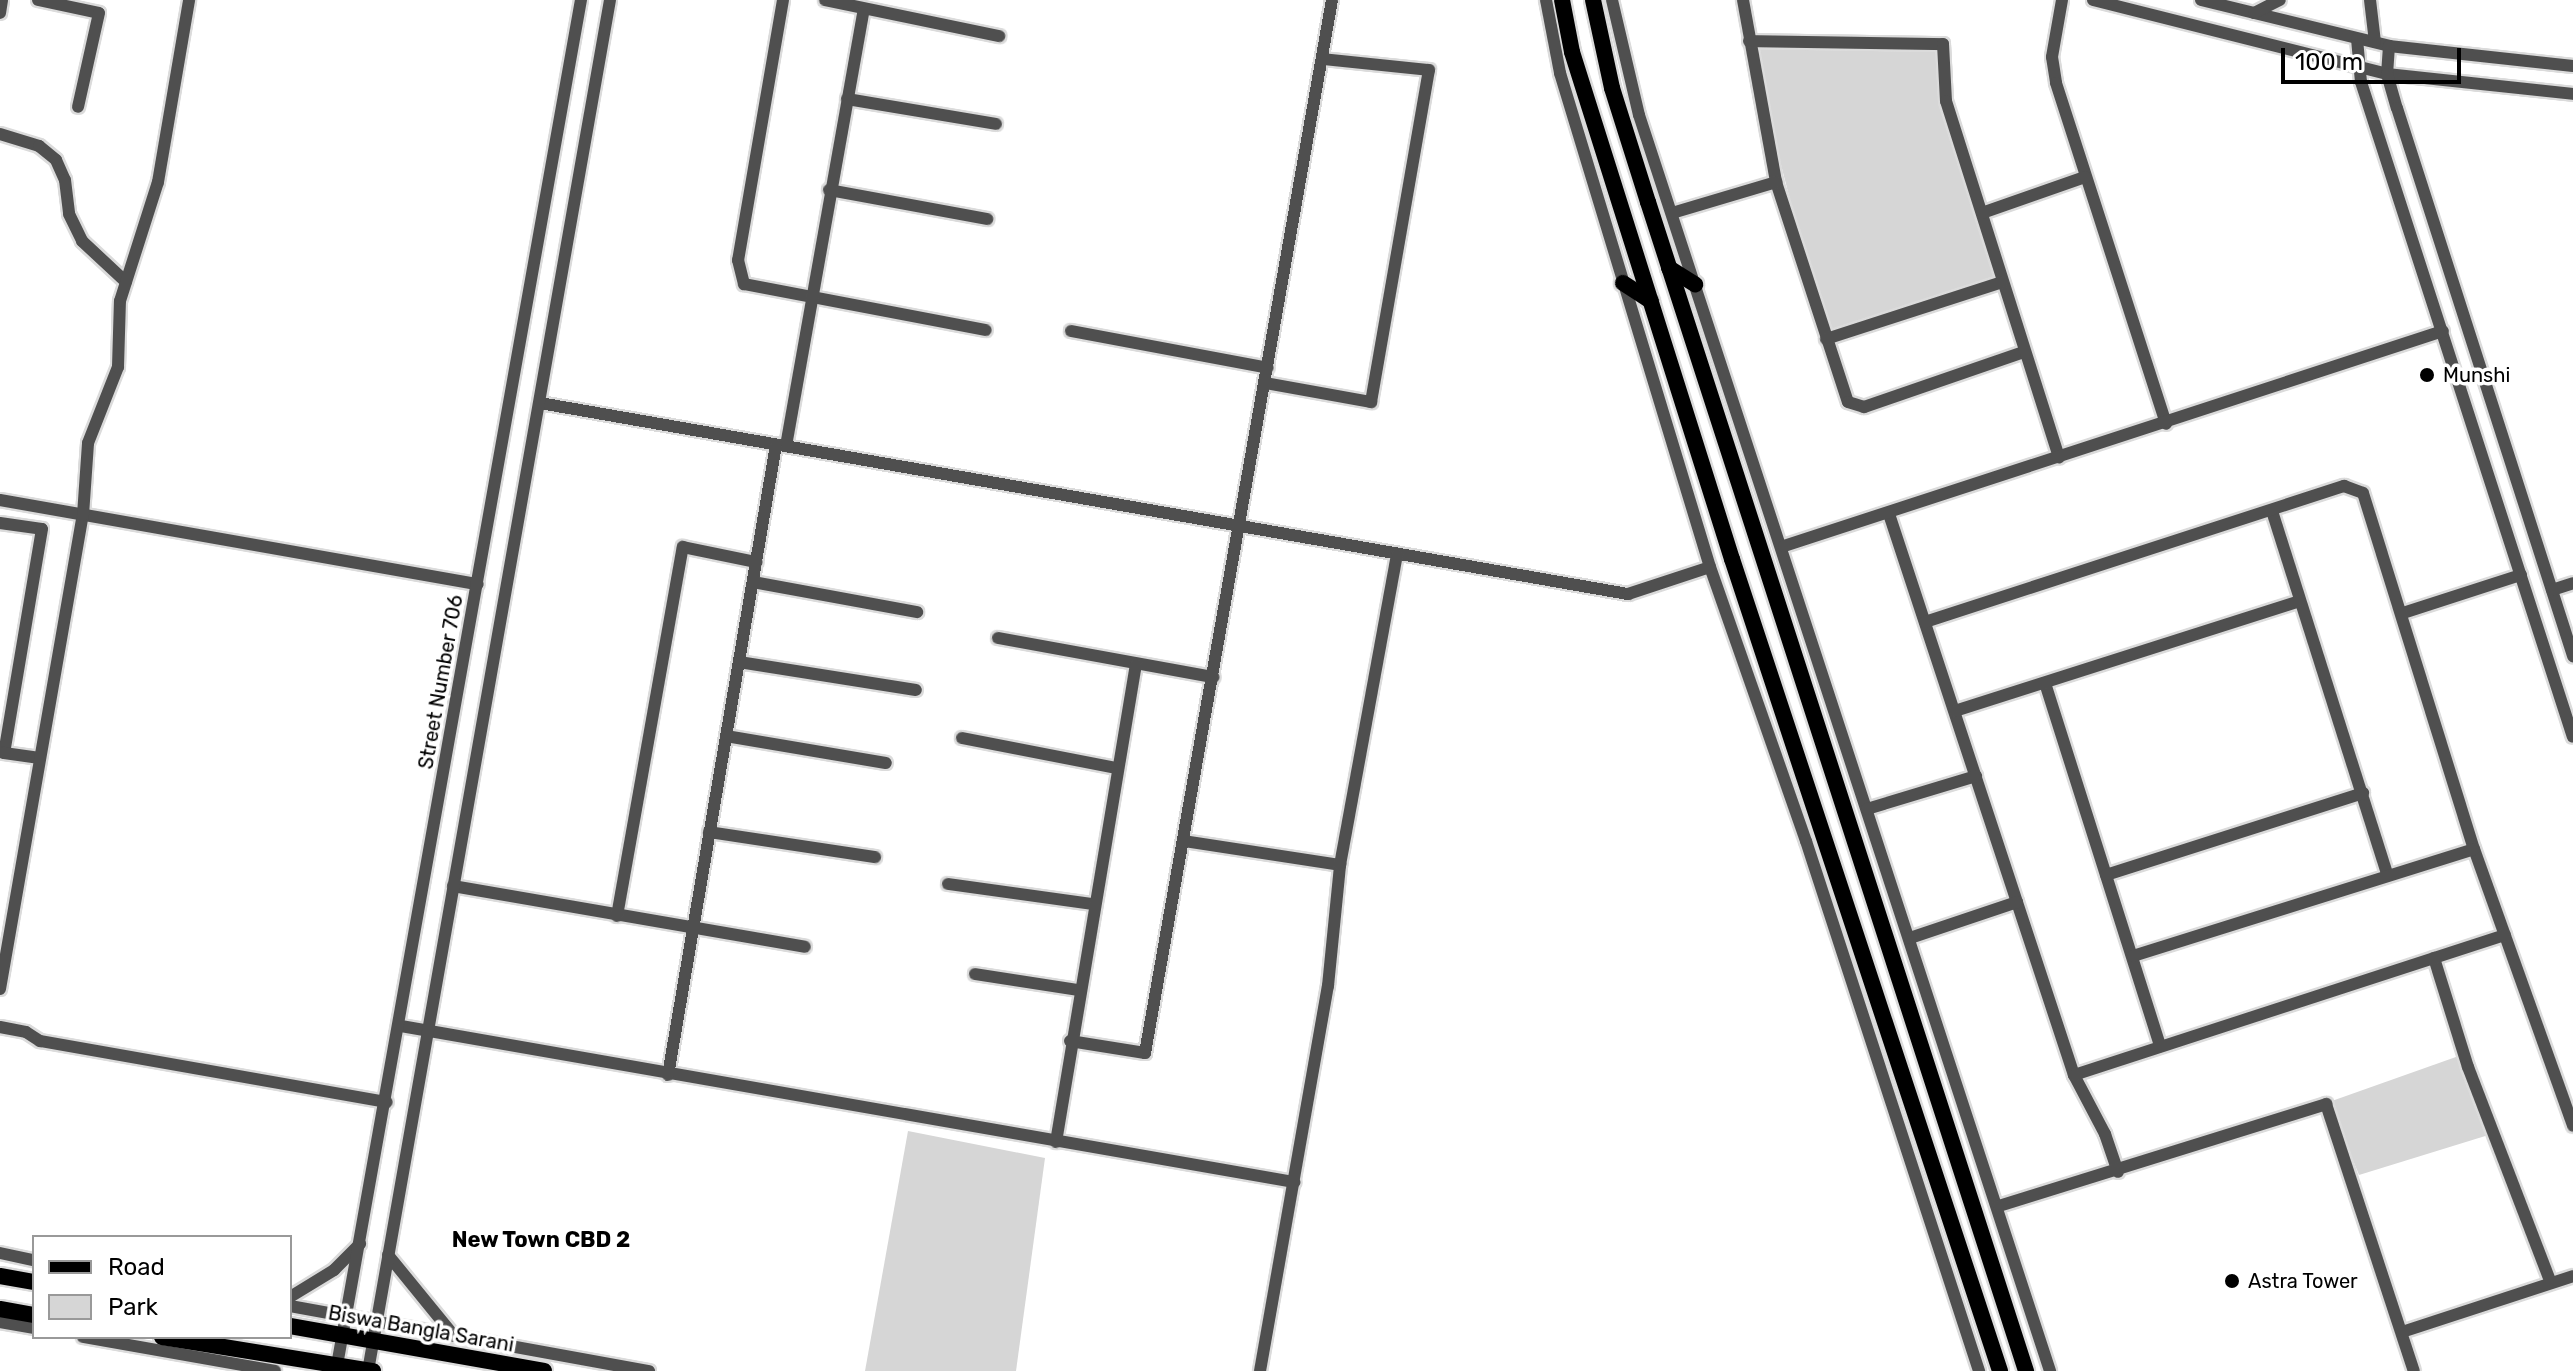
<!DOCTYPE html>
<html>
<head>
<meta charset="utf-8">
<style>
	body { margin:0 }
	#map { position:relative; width:2573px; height:1371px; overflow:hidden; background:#fff; font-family:Rubik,sans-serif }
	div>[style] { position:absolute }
	.green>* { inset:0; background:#d6d6d6 }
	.roads { filter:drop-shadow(2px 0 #dbdbdb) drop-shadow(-2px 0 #dbdbdb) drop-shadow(0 2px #dbdbdb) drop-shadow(0 -2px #dbdbdb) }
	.minor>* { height:12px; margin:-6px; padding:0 6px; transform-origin:6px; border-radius:6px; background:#4f4f4f }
	.major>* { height:16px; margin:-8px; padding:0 8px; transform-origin:8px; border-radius:8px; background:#000 }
	.dots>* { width:22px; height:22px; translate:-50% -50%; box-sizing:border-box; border:4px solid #fff; border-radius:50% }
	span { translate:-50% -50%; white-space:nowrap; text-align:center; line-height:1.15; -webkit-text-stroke:7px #fff; paint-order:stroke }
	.poi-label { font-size:20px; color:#000 }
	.left { translate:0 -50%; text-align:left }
	.street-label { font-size:20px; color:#000 }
	.neighbourhood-label { font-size:22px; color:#000; font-weight:700 }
	.legend { position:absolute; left:32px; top:1235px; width:260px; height:104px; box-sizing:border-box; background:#fff; border:2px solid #999; margin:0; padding:10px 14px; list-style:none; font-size:24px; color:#000 }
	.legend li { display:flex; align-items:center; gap:16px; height:40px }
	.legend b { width:40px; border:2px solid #999 }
	.scale { position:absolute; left:2281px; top:48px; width:180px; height:36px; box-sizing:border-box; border:4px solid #000; border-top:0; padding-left:10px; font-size:24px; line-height:28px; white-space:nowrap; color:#000; -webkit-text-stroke:6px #fff; paint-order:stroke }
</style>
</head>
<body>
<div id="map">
	<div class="green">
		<div style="clip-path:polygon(1749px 41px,1943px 44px,1946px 122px,2002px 282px,1826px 339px)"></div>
		<div style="clip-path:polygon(2470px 1052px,2495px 1133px,2359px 1175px,2329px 1102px)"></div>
		<div style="clip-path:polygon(908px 1131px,1045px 1158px,1016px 1371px,865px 1371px)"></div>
	</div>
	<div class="roads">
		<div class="minor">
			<div style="left:38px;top:0;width:62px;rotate:12deg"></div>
			<div style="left:99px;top:13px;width:96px;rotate:102.6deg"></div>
			<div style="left:783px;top:0;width:264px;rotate:99.8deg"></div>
			<div style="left:738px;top:260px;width:25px;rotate:76deg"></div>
			<div style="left:744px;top:284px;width:246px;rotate:10.8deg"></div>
			<div style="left:825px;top:0;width:178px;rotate:11.7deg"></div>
			<div style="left:1546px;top:0;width:74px;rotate:79.1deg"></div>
			<div style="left:1560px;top:73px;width:516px;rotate:73.11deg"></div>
			<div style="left:1710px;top:567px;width:290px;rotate:70.7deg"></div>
			<div style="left:1806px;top:841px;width:558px;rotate:71.92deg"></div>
			<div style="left:1612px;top:0;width:118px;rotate:76.8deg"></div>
			<div style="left:1639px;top:115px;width:1322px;rotate:71.88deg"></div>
			<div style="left:1743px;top:0;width:185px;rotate:79.7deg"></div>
			<div style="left:1776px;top:182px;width:231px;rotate:71.9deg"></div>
			<div style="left:1848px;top:402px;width:17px;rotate:17deg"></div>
			<div style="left:1864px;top:407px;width:169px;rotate:-19deg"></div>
			<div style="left:2062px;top:0;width:58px;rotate:100deg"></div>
			<div style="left:2052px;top:57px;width:26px;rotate:81deg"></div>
			<div style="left:2056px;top:83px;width:358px;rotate:72.1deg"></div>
			<div style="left:2093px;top:0;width:303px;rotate:14.1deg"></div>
			<div style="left:2387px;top:74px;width:187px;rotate:6.1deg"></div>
			<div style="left:2201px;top:0;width:194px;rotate:13.7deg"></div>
			<div style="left:2389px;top:46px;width:185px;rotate:6.2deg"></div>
			<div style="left:2370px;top:0;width:42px;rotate:83.2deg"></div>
			<div style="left:0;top:13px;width:13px;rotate:-81deg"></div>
			<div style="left:2254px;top:13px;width:29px;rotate:-27deg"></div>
			<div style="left:2357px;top:39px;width:43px;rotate:84.7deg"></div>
			<div style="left:2361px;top:82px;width:688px;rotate:72.07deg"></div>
			<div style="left:1749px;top:41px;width:194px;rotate:0.9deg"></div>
			<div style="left:1943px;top:44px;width:57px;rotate:87deg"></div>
			<div style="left:1946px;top:101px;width:374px;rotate:72.4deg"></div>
			<div style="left:2389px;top:46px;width:28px;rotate:94deg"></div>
			<div style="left:2387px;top:74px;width:35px;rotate:74deg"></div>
			<div style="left:2397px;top:108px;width:576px;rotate:72.19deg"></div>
			<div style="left:847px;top:99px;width:151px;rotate:9.5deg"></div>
			<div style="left:0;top:134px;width:41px;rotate:17.1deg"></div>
			<div style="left:39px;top:146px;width:22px;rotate:39deg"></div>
			<div style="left:56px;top:160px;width:22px;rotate:66deg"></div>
			<div style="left:65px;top:180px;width:34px;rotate:83deg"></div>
			<div style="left:69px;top:214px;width:30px;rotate:64deg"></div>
			<div style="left:82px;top:241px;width:60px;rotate:43deg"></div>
			<div style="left:829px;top:190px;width:161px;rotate:10.4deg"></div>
			<div style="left:1672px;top:213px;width:109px;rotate:-16.6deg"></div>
			<div style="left:1982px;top:213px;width:109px;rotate:-19.3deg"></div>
			<div style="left:1071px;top:331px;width:200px;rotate:10.6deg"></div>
			<div style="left:1826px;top:339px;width:185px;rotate:-17.9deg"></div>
			<div style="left:1265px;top:383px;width:108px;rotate:10.2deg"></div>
			<div style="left:1371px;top:402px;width:337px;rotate:-80.1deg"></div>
			<div style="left:1429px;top:70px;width:107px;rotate:-174.1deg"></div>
			<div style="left:540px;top:403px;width:1105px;rotate:9.96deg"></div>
			<div style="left:1628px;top:594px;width:86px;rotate:-18.2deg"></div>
			<div style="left:786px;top:446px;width:443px;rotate:-79.9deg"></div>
			<div style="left:0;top:500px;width:485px;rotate:10deg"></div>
			<div style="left:2272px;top:511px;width:381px;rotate:72.4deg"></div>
			<div style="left:1889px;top:514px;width:591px;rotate:71.75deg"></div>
			<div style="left:2074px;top:1075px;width:67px;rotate:62.3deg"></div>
			<div style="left:2105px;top:1134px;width:40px;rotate:71.1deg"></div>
			<div style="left:0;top:523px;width:42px;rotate:8.1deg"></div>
			<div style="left:42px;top:529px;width:227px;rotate:99.6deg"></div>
			<div style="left:4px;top:753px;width:4px;rotate:-166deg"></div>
			<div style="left:1784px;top:546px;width:693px;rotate:-18.07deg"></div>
			<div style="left:753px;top:582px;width:167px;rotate:10.4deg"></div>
			<div style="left:2552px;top:590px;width:22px;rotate:-18deg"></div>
			<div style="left:2403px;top:613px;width:124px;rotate:-17.9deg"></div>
			<div style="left:1925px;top:622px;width:441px;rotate:-18deg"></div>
			<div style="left:2344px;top:486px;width:20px;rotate:20deg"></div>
			<div style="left:2363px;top:493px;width:373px;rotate:72.7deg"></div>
			<div style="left:2474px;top:849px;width:294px;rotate:70.3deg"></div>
			<div style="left:998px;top:638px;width:219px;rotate:10.3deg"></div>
			<div style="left:739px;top:662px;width:179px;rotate:9deg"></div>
			<div style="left:2045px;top:683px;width:381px;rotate:72.4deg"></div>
			<div style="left:1955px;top:711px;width:361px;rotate:-17.7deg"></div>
			<div style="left:726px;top:736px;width:162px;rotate:9.6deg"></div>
			<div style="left:962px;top:738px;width:157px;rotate:11deg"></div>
			<div style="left:4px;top:753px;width:36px;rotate:8deg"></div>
			<div style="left:1867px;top:809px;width:114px;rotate:-16.8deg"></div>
			<div style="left:709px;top:832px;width:168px;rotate:8.6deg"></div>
			<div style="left:1184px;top:841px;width:158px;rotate:8.7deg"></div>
			<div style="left:2106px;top:875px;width:270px;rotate:-17.7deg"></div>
			<div style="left:948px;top:884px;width:146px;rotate:7.9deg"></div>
			<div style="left:453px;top:886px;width:357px;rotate:9.8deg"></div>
			<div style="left:617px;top:916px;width:375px;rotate:-79.9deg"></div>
			<div style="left:683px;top:547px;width:75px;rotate:11.6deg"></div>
			<div style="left:1910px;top:938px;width:113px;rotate:-18.6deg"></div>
			<div style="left:2133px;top:956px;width:357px;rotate:-17.4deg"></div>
			<div style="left:2434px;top:958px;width:114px;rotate:72.7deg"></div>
			<div style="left:2468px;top:1067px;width:231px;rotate:69deg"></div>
			<div style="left:975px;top:974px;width:104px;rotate:8.8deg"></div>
			<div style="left:0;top:989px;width:481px;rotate:-80.1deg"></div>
			<div style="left:83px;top:515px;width:72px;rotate:-86deg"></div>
			<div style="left:88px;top:443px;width:82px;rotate:-68.5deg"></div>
			<div style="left:118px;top:367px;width:66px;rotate:-88.3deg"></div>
			<div style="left:120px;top:301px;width:125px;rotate:-72.3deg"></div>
			<div style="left:158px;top:182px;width:185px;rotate:-80.3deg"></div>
			<div style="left:401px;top:1026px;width:907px;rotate:9.91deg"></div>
			<div style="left:0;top:1027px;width:26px;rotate:11deg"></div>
			<div style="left:26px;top:1032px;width:17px;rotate:33deg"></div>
			<div style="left:40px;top:1041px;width:352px;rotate:10deg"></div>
			<div style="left:1070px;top:1041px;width:76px;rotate:9.1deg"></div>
			<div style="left:1145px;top:1053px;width:1069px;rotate:-79.93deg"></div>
			<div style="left:668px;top:1075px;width:639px;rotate:-80.27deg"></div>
			<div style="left:2074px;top:1075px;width:453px;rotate:-18deg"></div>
			<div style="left:1056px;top:1142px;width:484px;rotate:-80.5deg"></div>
			<div style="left:1999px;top:1206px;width:343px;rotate:-17.3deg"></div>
			<div style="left:2326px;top:1104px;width:281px;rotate:71.8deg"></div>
			<div style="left:0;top:1253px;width:35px;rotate:12deg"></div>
			<div style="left:388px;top:1255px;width:104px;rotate:50.8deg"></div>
			<div style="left:290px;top:1297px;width:52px;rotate:-31.5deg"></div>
			<div style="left:334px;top:1270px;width:37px;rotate:-45deg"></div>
			<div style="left:290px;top:1306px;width:365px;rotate:10.3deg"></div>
			<div style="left:0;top:1322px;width:35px;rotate:10deg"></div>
			<div style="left:2402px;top:1332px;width:180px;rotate:-18.1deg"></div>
			<div style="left:83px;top:1337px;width:195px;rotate:10deg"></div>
			<div style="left:336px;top:1371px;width:1393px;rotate:-79.87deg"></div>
			<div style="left:368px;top:1371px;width:1392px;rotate:-79.99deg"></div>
			<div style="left:1260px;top:1371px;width:391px;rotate:-80deg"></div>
			<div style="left:1328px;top:986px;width:122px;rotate:-84.3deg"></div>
			<div style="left:1340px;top:865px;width:315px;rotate:-79.6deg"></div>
		</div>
		<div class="major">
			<div style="left:1562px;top:0;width:53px;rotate:79.1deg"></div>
			<div style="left:1572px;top:52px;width:532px;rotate:72.49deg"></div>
			<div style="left:1732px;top:559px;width:855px;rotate:71.73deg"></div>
			<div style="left:1593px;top:0;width:90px;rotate:77.8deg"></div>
			<div style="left:1612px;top:88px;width:120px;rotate:72.5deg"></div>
			<div style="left:1648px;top:202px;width:1229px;rotate:72.08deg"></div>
			<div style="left:1669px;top:268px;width:31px;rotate:32deg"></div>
			<div style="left:1623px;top:283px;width:33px;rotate:33deg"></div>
			<div style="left:0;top:1276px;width:35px;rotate:10deg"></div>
			<div style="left:0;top:1309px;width:35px;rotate:10deg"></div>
			<div style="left:290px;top:1326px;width:258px;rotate:10deg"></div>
			<div style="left:162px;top:1337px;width:214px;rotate:9.2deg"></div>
		</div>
	</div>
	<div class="dots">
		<div style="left:2427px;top:375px;background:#000"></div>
		<div style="left:2232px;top:1281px;background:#000"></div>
	</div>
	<div class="poi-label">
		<span class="left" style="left:2443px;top:375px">Munshi</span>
		<span class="left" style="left:2248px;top:1281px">Astra Tower</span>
	</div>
	<div class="street-label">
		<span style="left:441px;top:682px;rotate:-80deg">Street Number 706</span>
		<span style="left:421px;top:1329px;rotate:10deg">Biswa Bangla Sarani</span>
	</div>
	<div class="neighbourhood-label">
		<span style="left:541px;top:1240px">New Town CBD 2</span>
	</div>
	<ul class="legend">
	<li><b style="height:10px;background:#000"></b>Road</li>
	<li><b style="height:22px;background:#d6d6d6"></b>Park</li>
	</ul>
	<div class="scale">100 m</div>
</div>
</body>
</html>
